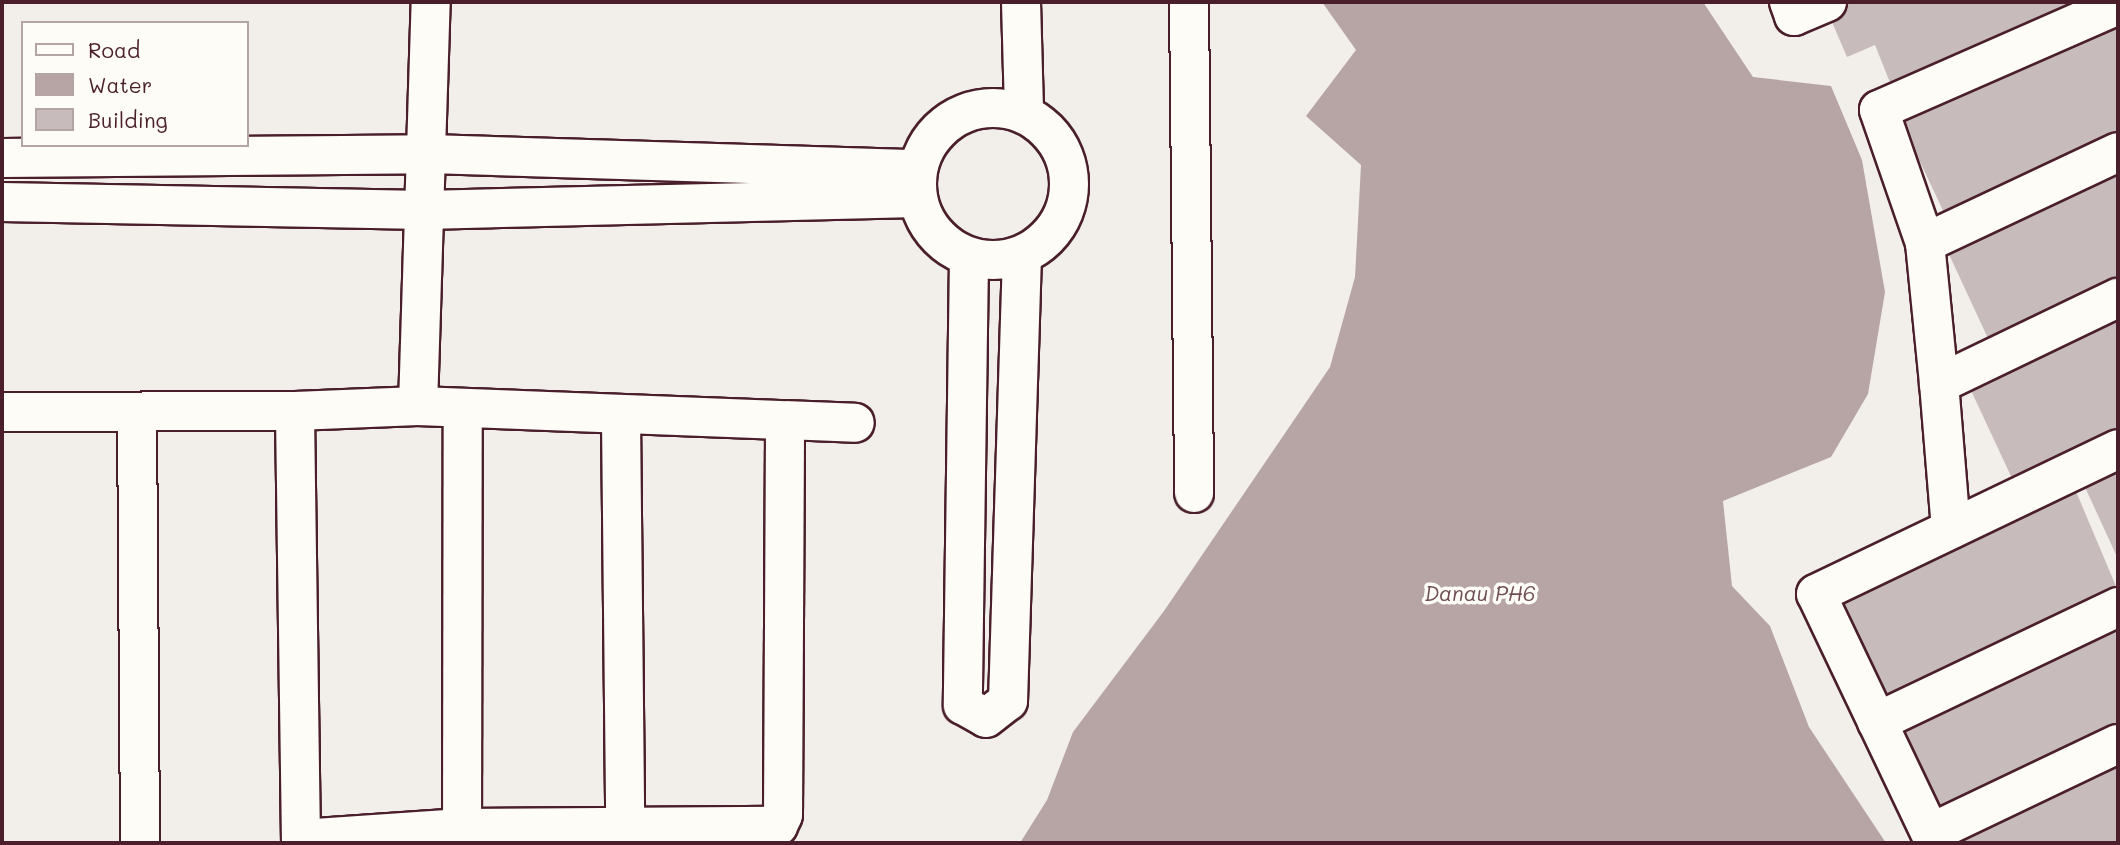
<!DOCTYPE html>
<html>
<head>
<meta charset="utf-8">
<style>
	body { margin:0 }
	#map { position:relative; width:2120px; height:845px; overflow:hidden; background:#f2efeb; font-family:Mali,sans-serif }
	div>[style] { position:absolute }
	.water>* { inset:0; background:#b7a5a6 }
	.building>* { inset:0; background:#c8bbbb }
	.roads { filter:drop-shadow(2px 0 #4a1f2b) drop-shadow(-2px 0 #4a1f2b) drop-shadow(0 2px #4a1f2b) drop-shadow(0 -2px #4a1f2b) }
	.minor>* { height:38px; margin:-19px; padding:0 19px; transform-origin:19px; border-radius:19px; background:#fdfcf7 }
	.minor>.ring { margin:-19px; padding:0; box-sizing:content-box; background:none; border:38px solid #fdfcf7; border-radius:50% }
	span { translate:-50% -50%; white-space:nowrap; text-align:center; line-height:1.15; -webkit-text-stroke:7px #fdfcf7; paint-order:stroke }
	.water-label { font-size:21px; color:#704e56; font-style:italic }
	.frame { position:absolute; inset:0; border:4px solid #4a1f2b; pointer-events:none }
	.legend { position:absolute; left:21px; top:21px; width:228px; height:126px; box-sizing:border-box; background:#fdfcf7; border:2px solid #b5a4a5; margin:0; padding:9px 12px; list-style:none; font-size:21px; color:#4a1f2b }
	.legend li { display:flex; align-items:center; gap:14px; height:35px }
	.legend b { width:35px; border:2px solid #b5a4a5 }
</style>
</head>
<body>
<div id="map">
	<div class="water">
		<div style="clip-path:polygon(1322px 2px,1703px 2px,1753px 77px,1831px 86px,1862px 160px,1885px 292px,1868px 394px,1831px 457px,1723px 501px,1732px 586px,1770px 626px,1809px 727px,1886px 843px,1020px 843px,1047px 800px,1073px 732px,1164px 611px,1330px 367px,1355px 277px,1361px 165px,1306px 116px,1356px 50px)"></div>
	</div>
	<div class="building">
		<div style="clip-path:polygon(1840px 2px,2088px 2px,1895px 95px,1875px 45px,1847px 57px,1826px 8px)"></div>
		<div style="clip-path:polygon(2118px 17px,2118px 135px,1946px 217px,1899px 117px)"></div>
		<div style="clip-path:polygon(2118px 169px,2118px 287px,1992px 347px,1947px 250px)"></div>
		<div style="clip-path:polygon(2118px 316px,2118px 438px,2016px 487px,1968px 384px)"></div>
		<div style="clip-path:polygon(2118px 469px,2118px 559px,2084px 485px)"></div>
		<div style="clip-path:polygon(2075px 489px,2118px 591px,1886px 700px,1839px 600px)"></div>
		<div style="clip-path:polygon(2118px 615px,2118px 736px,1944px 819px,1897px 720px)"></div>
		<div style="clip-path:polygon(2118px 756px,2118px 843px,1955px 843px,1951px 835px)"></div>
	</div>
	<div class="roads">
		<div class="minor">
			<div style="left:1021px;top:2px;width:110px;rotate:88.4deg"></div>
			<div style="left:1189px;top:2px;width:491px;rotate:89.4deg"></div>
			<div style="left:1789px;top:2px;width:15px;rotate:70deg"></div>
			<div style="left:1794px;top:16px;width:36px;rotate:-23deg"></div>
			<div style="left:2118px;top:5px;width:261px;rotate:156.3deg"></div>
			<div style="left:1879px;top:110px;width:141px;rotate:70.9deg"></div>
			<div style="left:1925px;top:243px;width:213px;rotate:-25.2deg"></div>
			<div class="ring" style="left:917px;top:108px;width:114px;height:114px"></div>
			<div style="left:2px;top:158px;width:427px;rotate:-0.5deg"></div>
			<div style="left:429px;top:154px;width:488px;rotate:1.8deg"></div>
			<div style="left:2px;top:202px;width:423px;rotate:1.1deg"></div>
			<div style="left:425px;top:210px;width:492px;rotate:-1.4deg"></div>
			<div style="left:1925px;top:243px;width:142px;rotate:84.3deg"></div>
			<div style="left:969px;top:258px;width:447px;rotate:90.8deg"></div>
			<div style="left:963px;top:705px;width:26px;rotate:29deg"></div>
			<div style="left:986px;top:718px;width:28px;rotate:-38deg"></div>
			<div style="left:1008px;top:701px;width:444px;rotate:-88.2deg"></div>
			<div style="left:418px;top:406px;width:404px;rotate:-88.2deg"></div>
			<div style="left:2px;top:412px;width:293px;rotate:-0.2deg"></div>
			<div style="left:137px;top:412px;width:431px;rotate:89.6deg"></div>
			<div style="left:621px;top:418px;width:409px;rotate:89.4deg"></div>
			<div style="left:1951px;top:529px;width:145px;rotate:-94.7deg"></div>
			<div style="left:1939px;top:384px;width:199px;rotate:-25.7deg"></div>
			<div style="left:1877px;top:722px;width:267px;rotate:-25.5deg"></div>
			<div style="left:462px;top:828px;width:419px;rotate:-89.9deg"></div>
			<div style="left:1931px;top:833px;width:207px;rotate:-25.5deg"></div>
			<div style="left:301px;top:839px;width:161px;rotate:-3.9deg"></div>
			<div style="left:462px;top:828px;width:316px;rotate:-0.4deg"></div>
			<div style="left:778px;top:826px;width:12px;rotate:-66deg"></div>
			<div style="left:783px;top:815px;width:394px;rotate:-89.7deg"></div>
			<div style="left:301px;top:843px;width:432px;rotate:-90.8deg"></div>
			<div style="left:295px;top:411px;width:123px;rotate:-2.3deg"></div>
			<div style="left:418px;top:406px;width:437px;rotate:2.2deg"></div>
			<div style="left:1935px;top:843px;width:276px;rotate:-115.5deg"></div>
			<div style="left:1816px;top:594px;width:335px;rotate:-25.6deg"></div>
		</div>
	</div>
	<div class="water-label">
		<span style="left:1480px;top:593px">Danau PH6</span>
	</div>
	<div class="frame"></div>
	<ul class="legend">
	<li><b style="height:9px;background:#fdfcf7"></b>Road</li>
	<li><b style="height:19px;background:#b7a5a6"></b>Water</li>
	<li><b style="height:19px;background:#c8bbbb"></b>Building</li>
	</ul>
</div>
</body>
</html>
